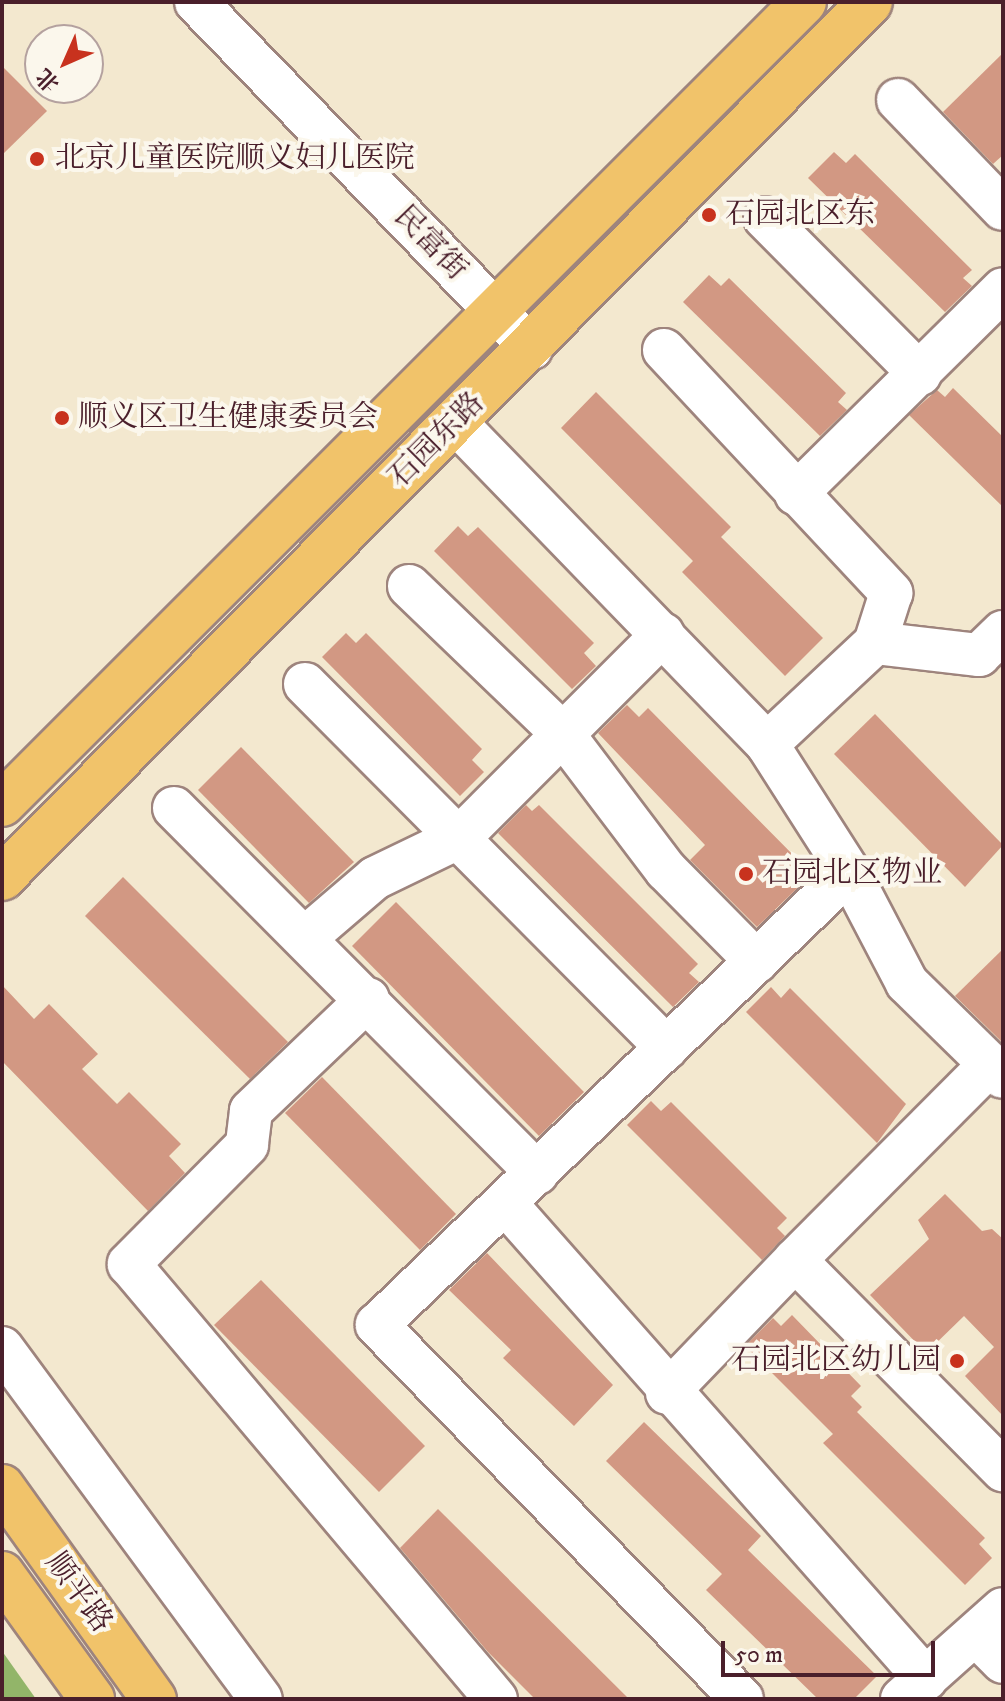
<!DOCTYPE html>
<html>
<head>
<meta charset="utf-8">
<style>
	body { margin:0 }
	#map { position:relative; width:1005px; height:1701px; overflow:hidden; background:#f3e8cf; font-family:"IM FELL DW Pica","Noto Serif SC",serif }
	div>[style] { position:absolute }
	.forest>* { inset:0; background:#92b569 }
	.building>* { inset:0; background:#d29883 }
	.roads { filter:drop-shadow(2px 0 #9e847d) drop-shadow(-2px 0 #9e847d) drop-shadow(0 2px #9e847d) drop-shadow(0 -2px #9e847d) }
	.minor>* { height:42px; margin:-21px; padding:0 21px; transform-origin:21px; border-radius:21px; background:#fff }
	.major>* { height:44px; margin:-22px; padding:0 22px; transform-origin:22px; border-radius:22px; background:#f1c36a }
	.dots>* { width:22px; height:22px; translate:-50% -50%; box-sizing:border-box; border:4px solid #fbf7ec; border-radius:50% }
	span { translate:-50% -50%; white-space:nowrap; text-align:center; line-height:1.15; -webkit-text-stroke:8px #fbf7ec; paint-order:stroke }
	.poi-label { font-size:30px; color:#4a1f2b }
	.left { translate:0 -50%; text-align:left }
	.right { translate:-100% -50%; text-align:right }
	.street-label { font-size:30px; color:#4a1f2b }
	.frame { position:absolute; inset:0; border:4px solid #4a1f2b; pointer-events:none }
	.north { position:absolute; left:24px; top:24px; width:80px; height:80px; box-sizing:border-box; background:#fbf7ec; border:2px solid #b4a19f; border-radius:50%; rotate:225deg; font-size:22px; font-weight:700; line-height:32px; text-align:center; color:#4a1f2b }
	.north::after { content:''; display:block; margin:auto; width:28px; height:36px; background:#c8321e; clip-path:polygon(50% 0,100% 100%,50% 72%,0 100%) }
	.scale { position:absolute; left:721px; top:1641px; width:214px; height:36px; box-sizing:border-box; border:4px solid #4a1f2b; border-top:0; padding-left:10px; font-size:24px; line-height:28px; white-space:nowrap; color:#4a1f2b; -webkit-text-stroke:6px #fbf7ec; paint-order:stroke }
</style>
</head>
<body>
<div id="map">
	<div class="forest">
		<div style="clip-path:polygon(2px 1651px,36px 1699px,2px 1699px)"></div>
	</div>
	<div class="building">
		<div style="clip-path:polygon(1003px 53px,1003px 155px,993px 164px,943px 112px)"></div>
		<div style="clip-path:polygon(2px 66px,47px 111px,2px 155px)"></div>
		<div style="clip-path:polygon(834px 152px,846px 163px,855px 154px,972px 270px,963px 278px,972px 286px,945px 312px,808px 178px)"></div>
		<div style="clip-path:polygon(709px 275px,721px 286px,729px 278px,846px 393px,838px 402px,847px 410px,820px 436px,683px 302px)"></div>
		<div style="clip-path:polygon(953px 388px,1003px 437px,1003px 507px,909px 415px,937px 390px,945px 397px)"></div>
		<div style="clip-path:polygon(596px 392px,731px 527px,721px 537px,823px 638px,785px 676px,682px 572px,693px 561px,561px 428px)"></div>
		<div style="clip-path:polygon(458px 526px,468px 536px,478px 527px,594px 643px,584px 653px,596px 666px,572px 689px,434px 551px)"></div>
		<div style="clip-path:polygon(346px 633px,356px 643px,366px 633px,482px 749px,472px 760px,484px 772px,460px 796px,322px 657px)"></div>
		<div style="clip-path:polygon(627px 705px,639px 717px,648px 708px,812px 874px,757px 927px,690px 860px,705px 845px,598px 733px)"></div>
		<div style="clip-path:polygon(875px 714px,1003px 845px,965px 887px,834px 754px)"></div>
		<div style="clip-path:polygon(241px 747px,354px 862px,309px 903px,198px 790px)"></div>
		<div style="clip-path:polygon(526px 805px,532px 811px,539px 805px,698px 964px,689px 973px,699px 982px,673px 1007px,498px 833px)"></div>
		<div style="clip-path:polygon(123px 877px,288px 1042px,250px 1079px,85px 916px)"></div>
		<div style="clip-path:polygon(396px 902px,584px 1092px,539px 1136px,352px 946px)"></div>
		<div style="clip-path:polygon(1003px 949px,1003px 1043px,955px 996px)"></div>
		<div style="clip-path:polygon(2px 985px,34px 1019px,49px 1004px,98px 1054px,82px 1069px,117px 1104px,129px 1092px,181px 1144px,169px 1156px,185px 1173px,148px 1211px,2px 1061px)"></div>
		<div style="clip-path:polygon(771px 987px,781px 998px,790px 988px,906px 1104px,877px 1143px,746px 1012px)"></div>
		<div style="clip-path:polygon(322px 1077px,456px 1214px,420px 1250px,285px 1113px)"></div>
		<div style="clip-path:polygon(651px 1101px,661px 1111px,671px 1102px,787px 1218px,777px 1228px,785px 1236px,762px 1260px,627px 1125px)"></div>
		<div style="clip-path:polygon(945px 1194px,982px 1231px,992px 1229px,1003px 1239px,1003px 1416px,965px 1376px,994px 1347px,964px 1316px,926px 1353px,870px 1295px,929px 1239px,918px 1220px)"></div>
		<div style="clip-path:polygon(487px 1253px,613px 1385px,574px 1426px,503px 1358px,511px 1350px,449px 1290px)"></div>
		<div style="clip-path:polygon(261px 1280px,425px 1446px,379px 1492px,214px 1325px)"></div>
		<div style="clip-path:polygon(792px 1315px,861px 1386px,851px 1396px,862px 1407px,857px 1412px,985px 1538px,979px 1544px,992px 1558px,965px 1585px,823px 1443px,833px 1434px,745px 1346px,773px 1318px,781px 1326px)"></div>
		<div style="clip-path:polygon(644px 1422px,761px 1536px,748px 1550px,877px 1676px,854px 1699px,818px 1699px,706px 1590px,722px 1574px,606px 1461px)"></div>
		<div style="clip-path:polygon(438px 1509px,629px 1699px,535px 1699px,488px 1652px,400px 1548px)"></div>
	</div>
	<div class="roads">
		<div class="minor">
			<div style="left:196px;top:2px;width:482px;rotate:45.9deg"></div>
			<div style="left:898px;top:100px;width:151px;rotate:46.1deg"></div>
			<div style="left:765px;top:218px;width:220px;rotate:45.2deg"></div>
			<div style="left:664px;top:350px;width:333px;rotate:46.9deg"></div>
			<div style="left:891px;top:593px;width:52px;rotate:107.7deg"></div>
			<div style="left:875px;top:643px;width:148px;rotate:136.9deg"></div>
			<div style="left:455px;top:422px;width:448px;rotate:45.9deg"></div>
			<div style="left:767px;top:744px;width:152px;rotate:57.4deg"></div>
			<div style="left:849px;top:872px;width:125px;rotate:62.4deg"></div>
			<div style="left:907px;top:983px;width:134px;rotate:44.4deg"></div>
			<div style="left:796px;top:494px;width:291px;rotate:-44.7deg"></div>
			<div style="left:409px;top:586px;width:214px;rotate:43.9deg"></div>
			<div style="left:563px;top:734px;width:171px;rotate:52.9deg"></div>
			<div style="left:666px;top:870px;width:129px;rotate:45.3deg"></div>
			<div style="left:875px;top:643px;width:105px;rotate:6.6deg"></div>
			<div style="left:979px;top:655px;width:33px;rotate:-44deg"></div>
			<div style="left:305px;top:684px;width:513px;rotate:45.16deg"></div>
			<div style="left:174px;top:808px;width:515px;rotate:45.16deg"></div>
			<div style="left:305px;top:938px;width:92px;rotate:-40.6deg"></div>
			<div style="left:375px;top:878px;width:94px;rotate:-25.8deg"></div>
			<div style="left:460px;top:837px;width:287px;rotate:-45deg"></div>
			<div style="left:368px;top:999px;width:162px;rotate:136.3deg"></div>
			<div style="left:251px;top:1111px;width:34px;rotate:97deg"></div>
			<div style="left:247px;top:1145px;width:168px;rotate:134.8deg"></div>
			<div style="left:129px;top:1264px;width:569px;rotate:49.85deg"></div>
			<div style="left:506px;top:1204px;width:634px;rotate:48.52deg"></div>
			<div style="left:795px;top:1260px;width:276px;rotate:-45.1deg"></div>
			<div style="left:2px;top:1348px;width:436px;rotate:53.6deg"></div>
			<div style="left:667px;top:1393px;width:185px;rotate:-46.1deg"></div>
			<div style="left:795px;top:1260px;width:296px;rotate:45.3deg"></div>
			<div style="left:976px;top:1635px;width:38px;rotate:45deg"></div>
			<div style="left:742px;top:1699px;width:523px;rotate:-134.3deg"></div>
			<div style="left:377px;top:1325px;width:654px;rotate:-43.82deg"></div>
			<div style="left:902px;top:1699px;width:135px;rotate:-41.7deg"></div>
		</div>
		<div class="major">
			<div style="left:2px;top:804px;width:1134px;rotate:-45deg"></div>
			<div style="left:2px;top:878px;width:1233px;rotate:-45.26deg"></div>
			<div style="left:2px;top:1487px;width:261px;rotate:54.4deg"></div>
			<div style="left:2px;top:1574px;width:154px;rotate:54.2deg"></div>
		</div>
	</div>
	<div class="dots">
		<div style="left:37px;top:159px;background:#c8321e"></div>
		<div style="left:709px;top:215px;background:#c8321e"></div>
		<div style="left:62px;top:418px;background:#c8321e"></div>
		<div style="left:746px;top:874px;background:#c8321e"></div>
		<div style="left:957px;top:1361px;background:#c8321e"></div>
	</div>
	<div class="poi-label">
		<span class="left" style="left:55px;top:159px">北京儿童医院顺义妇儿医院</span>
		<span class="left" style="left:725px;top:215px">石园北区东</span>
		<span class="left" style="left:78px;top:418px">顺义区卫生健康委员会</span>
		<span class="left" style="left:762px;top:874px">石园北区物业</span>
		<span class="right" style="left:941px;top:1361px">石园北区幼儿园</span>
	</div>
	<div class="street-label">
		<span style="left:430px;top:244px;rotate:46deg">民富街</span>
		<span style="left:437px;top:441px;rotate:-45deg">石园东路</span>
		<span style="left:78px;top:1593px;rotate:54deg">顺平路</span>
	</div>
	<div class="frame"></div>
	<div class="north">北</div>
	<div class="scale">50 m</div>
</div>
</body>
</html>
